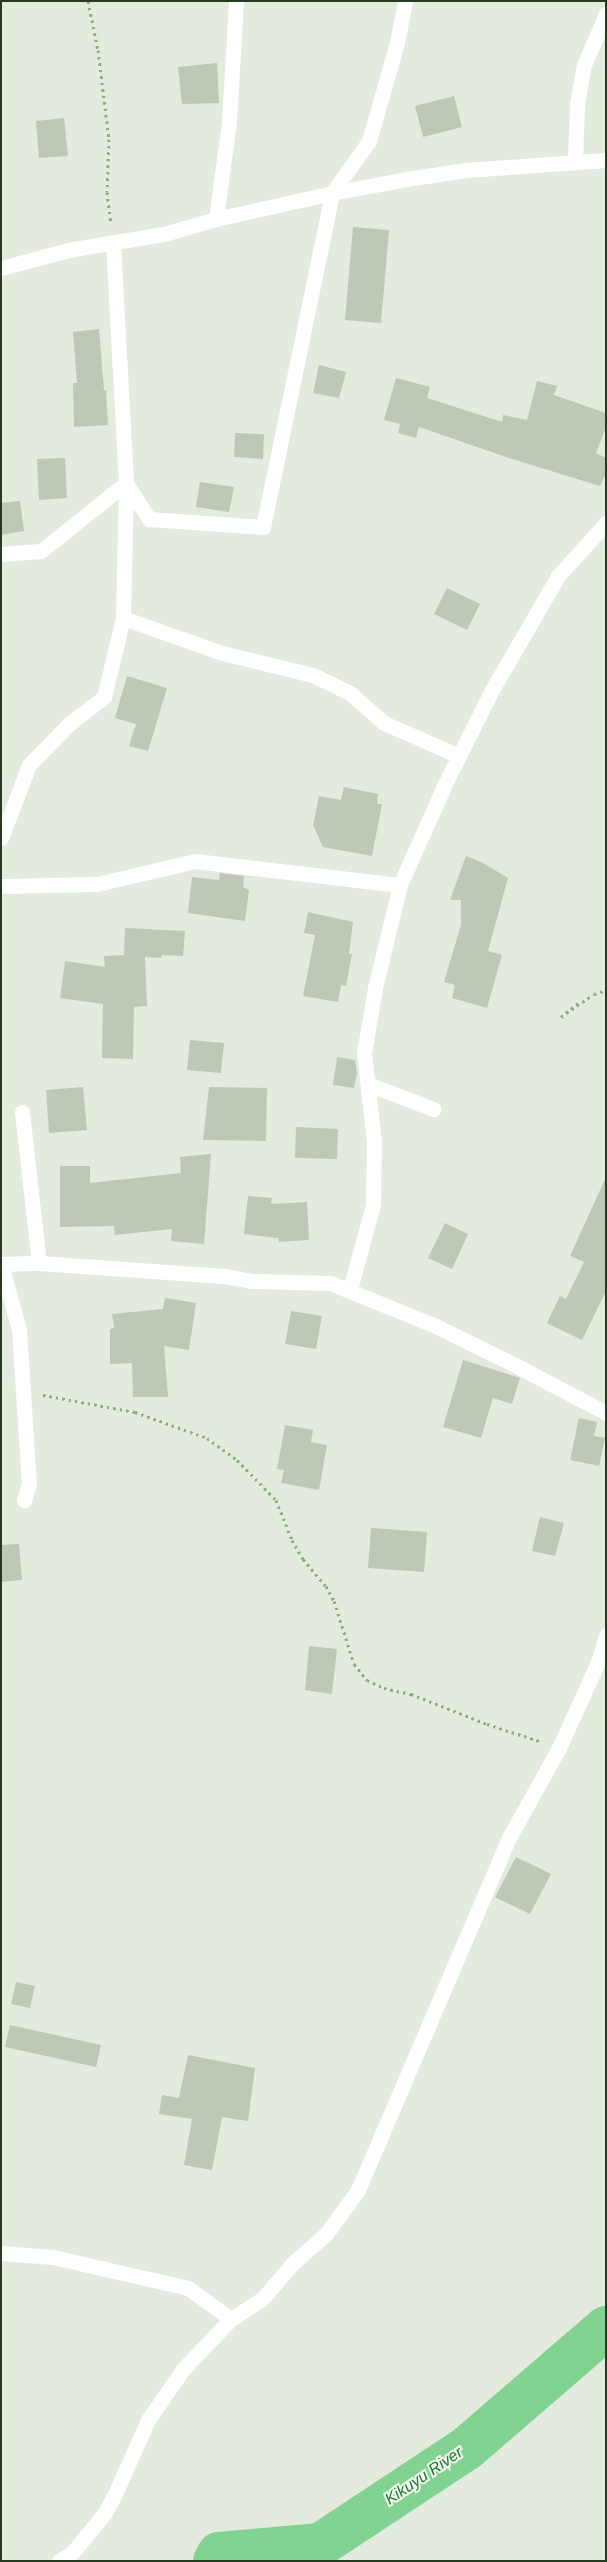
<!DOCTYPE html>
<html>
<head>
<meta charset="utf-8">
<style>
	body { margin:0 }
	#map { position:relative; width:607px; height:2562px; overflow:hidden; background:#e3eade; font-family:Helvetica,sans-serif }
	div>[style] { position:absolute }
	.river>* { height:44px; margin:-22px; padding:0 22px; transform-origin:22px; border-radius:22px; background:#82d392 }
	.building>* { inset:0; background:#bdc8b6 }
	.path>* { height:3px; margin-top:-1.5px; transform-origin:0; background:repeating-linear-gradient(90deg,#8aaf7c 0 2.5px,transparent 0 6.5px) }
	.minor>* { height:15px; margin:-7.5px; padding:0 7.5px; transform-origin:7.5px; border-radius:7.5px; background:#fff }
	span { translate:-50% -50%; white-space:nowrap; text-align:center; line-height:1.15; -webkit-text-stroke:4px #f2f7ee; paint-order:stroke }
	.water-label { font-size:16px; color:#17782c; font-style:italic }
	.frame { position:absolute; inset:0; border:2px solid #253a1f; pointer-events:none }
</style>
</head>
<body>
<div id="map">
	<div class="river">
		<div style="left:215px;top:2561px;width:8px;rotate:-60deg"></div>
		<div style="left:219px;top:2554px;width:101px;rotate:-5.1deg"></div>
		<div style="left:320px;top:2545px;width:176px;rotate:-33.4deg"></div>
		<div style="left:467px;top:2448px;width:184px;rotate:-40.8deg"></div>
	</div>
	<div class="building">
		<div style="clip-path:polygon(217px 63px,219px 103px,182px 104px,178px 67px)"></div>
		<div style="clip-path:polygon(454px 96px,462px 127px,423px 137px,415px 106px)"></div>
		<div style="clip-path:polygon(64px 118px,68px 156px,39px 158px,36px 121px)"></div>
		<div style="clip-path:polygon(353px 227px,389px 230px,381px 323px,345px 320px)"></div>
		<div style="clip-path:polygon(99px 329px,104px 390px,106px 390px,108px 425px,74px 427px,73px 383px,77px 383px,73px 332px)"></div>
		<div style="clip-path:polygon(319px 365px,346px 372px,339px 398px,313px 393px)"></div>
		<div style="clip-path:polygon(396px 378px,430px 387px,427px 398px,502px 422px,503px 415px,527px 420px,537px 381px,557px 386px,554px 395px,606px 413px,606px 427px,596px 453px,606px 458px,606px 474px,600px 486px,509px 458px,419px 427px,416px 438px,398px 433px,400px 424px,384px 420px)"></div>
		<div style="clip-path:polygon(235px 433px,264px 434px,263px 459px,234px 457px)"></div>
		<div style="clip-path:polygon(65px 458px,67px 498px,39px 500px,37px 459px)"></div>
		<div style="clip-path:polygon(200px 482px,234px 487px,229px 512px,196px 507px)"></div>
		<div style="clip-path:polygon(20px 501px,24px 531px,1px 535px,1px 503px)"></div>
		<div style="clip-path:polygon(447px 588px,480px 604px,467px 630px,434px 614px)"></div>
		<div style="clip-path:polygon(127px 676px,167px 688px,148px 751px,129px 746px,136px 724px,115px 718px)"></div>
		<div style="clip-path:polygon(344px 787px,378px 794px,377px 804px,382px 804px,372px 856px,323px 847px,313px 825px,319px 796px,341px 800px)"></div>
		<div style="clip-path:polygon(466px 856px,483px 863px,508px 878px,488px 951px,502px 955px,487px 1008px,452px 998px,455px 985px,444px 982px,461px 925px,461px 900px,450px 900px)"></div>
		<div style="clip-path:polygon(220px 873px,244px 876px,243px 887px,249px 890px,245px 921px,188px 913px,192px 877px,219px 880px)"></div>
		<div style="clip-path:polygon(308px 912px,353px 922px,349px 954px,352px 954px,346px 986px,341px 985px,338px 1002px,303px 996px,315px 935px,304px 933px)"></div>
		<div style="clip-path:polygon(125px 928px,185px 931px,183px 956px,162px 955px,161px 958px,145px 957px,147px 1006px,134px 1007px,133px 1059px,102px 1058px,103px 1004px,60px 998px,65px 961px,105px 967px,104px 956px,124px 955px)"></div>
		<div style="clip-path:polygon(190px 1040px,224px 1043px,221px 1073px,187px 1070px)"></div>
		<div style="clip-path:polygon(337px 1057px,355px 1060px,357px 1073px,354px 1088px,333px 1085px)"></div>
		<div style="clip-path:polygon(83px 1087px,87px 1130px,49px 1133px,46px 1090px)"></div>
		<div style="clip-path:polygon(209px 1087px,267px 1088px,266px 1141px,203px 1140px)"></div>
		<div style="clip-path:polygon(296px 1127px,338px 1129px,337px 1159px,295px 1158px)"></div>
		<div style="clip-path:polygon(211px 1154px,204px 1244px,171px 1241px,172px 1229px,115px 1235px,114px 1226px,60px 1227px,60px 1166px,90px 1166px,90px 1183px,181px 1173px,180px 1157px)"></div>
		<div style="clip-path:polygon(606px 1177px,606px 1291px,582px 1340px,547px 1323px,560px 1296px,566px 1299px,584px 1262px,570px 1256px)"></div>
		<div style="clip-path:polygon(248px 1196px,272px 1198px,271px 1204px,307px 1202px,309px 1240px,279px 1242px,278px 1238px,244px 1234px)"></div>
		<div style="clip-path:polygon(445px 1223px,468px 1234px,452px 1269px,428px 1258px)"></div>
		<div style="clip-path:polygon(165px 1298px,196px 1303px,189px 1350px,164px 1346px,168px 1397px,133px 1397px,132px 1363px,110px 1364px,110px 1329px,114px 1328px,112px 1314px,163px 1309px)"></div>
		<div style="clip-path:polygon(291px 1311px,322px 1316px,316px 1349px,285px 1344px)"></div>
		<div style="clip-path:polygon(463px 1360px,520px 1378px,512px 1404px,493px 1398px,481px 1438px,443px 1427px)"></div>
		<div style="clip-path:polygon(579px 1418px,597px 1422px,594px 1436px,605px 1438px,599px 1466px,570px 1460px)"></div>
		<div style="clip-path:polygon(285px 1425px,313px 1430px,311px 1442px,327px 1445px,319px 1490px,281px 1483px,284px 1470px,277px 1469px)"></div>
		<div style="clip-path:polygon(540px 1517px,564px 1523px,555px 1556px,532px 1551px)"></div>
		<div style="clip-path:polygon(371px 1528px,427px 1532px,424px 1572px,368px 1568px)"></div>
		<div style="clip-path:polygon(19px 1544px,22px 1580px,1px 1582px,1px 1545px)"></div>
		<div style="clip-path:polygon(309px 1646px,337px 1649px,332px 1694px,305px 1690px)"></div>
		<div style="clip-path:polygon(516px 1857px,551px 1874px,530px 1914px,495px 1897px)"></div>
		<div style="clip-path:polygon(16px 1982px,35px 1986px,30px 2008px,11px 2004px)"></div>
		<div style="clip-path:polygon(10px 2025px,101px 2045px,96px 2067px,5px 2047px)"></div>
		<div style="clip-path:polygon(188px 2055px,255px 2068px,248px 2121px,222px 2117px,212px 2170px,184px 2165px,192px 2119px,159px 2114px,162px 2095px,179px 2098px)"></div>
	</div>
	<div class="path">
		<div style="left:88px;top:1px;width:50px;rotate:78.5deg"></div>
		<div style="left:98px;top:50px;width:90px;rotate:83deg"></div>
		<div style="left:109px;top:139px;width:53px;rotate:92.2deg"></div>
		<div style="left:107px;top:192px;width:32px;rotate:83deg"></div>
		<div style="left:578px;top:1003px;width:22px;rotate:141deg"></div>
		<div style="left:561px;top:1017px;width:40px;rotate:-34.9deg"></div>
		<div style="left:594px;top:994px;width:13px;rotate:-18deg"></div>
		<div style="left:43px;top:1395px;width:94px;rotate:10.5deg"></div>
		<div style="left:135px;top:1412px;width:77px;rotate:19.9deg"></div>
		<div style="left:207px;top:1438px;width:37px;rotate:36deg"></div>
		<div style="left:237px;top:1460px;width:56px;rotate:45.7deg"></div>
		<div style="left:276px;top:1500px;width:43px;rotate:68.2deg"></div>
		<div style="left:292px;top:1540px;width:22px;rotate:60deg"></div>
		<div style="left:303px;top:1559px;width:35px;rotate:50deg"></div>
		<div style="left:326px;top:1586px;width:17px;rotate:62deg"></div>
		<div style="left:334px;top:1601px;width:66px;rotate:72.4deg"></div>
		<div style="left:354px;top:1664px;width:21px;rotate:51deg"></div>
		<div style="left:367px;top:1680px;width:19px;rotate:25deg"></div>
		<div style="left:384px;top:1688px;width:28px;rotate:13deg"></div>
		<div style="left:411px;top:1694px;width:82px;rotate:21.5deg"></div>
		<div style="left:487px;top:1724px;width:58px;rotate:18.1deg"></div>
	</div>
	<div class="minor">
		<div style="left:575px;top:162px;width:58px;rotate:-88deg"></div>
		<div style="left:577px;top:104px;width:40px;rotate:-80deg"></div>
		<div style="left:584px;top:65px;width:56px;rotate:-66.7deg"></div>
		<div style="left:216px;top:219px;width:98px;rotate:-82.4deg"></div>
		<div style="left:229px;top:122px;width:121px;rotate:-86.7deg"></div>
		<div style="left:1px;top:268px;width:69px;rotate:-15deg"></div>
		<div style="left:68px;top:250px;width:97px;rotate:-9.5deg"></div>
		<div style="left:164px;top:234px;width:54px;rotate:-16.1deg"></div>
		<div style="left:216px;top:219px;width:119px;rotate:-12.6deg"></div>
		<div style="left:332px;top:193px;width:75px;rotate:-10.7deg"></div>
		<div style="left:406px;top:179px;width:61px;rotate:-8.5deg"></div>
		<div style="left:466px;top:170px;width:140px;rotate:-4.1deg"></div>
		<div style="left:1px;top:554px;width:40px;rotate:-4.3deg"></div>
		<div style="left:41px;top:551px;width:109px;rotate:-38.7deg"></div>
		<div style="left:126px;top:483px;width:241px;rotate:-93.1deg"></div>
		<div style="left:123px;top:618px;width:105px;rotate:19.5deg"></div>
		<div style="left:222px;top:653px;width:94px;rotate:13.6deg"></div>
		<div style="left:313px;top:675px;width:41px;rotate:25.9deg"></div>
		<div style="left:350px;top:693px;width:45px;rotate:41.4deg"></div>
		<div style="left:384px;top:723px;width:82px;rotate:23.7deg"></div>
		<div style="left:1px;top:838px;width:78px;rotate:-69deg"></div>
		<div style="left:29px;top:765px;width:59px;rotate:-45.7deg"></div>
		<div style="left:70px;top:723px;width:43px;rotate:-37.4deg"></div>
		<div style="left:104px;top:697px;width:81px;rotate:-76.5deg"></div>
		<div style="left:123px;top:618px;width:135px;rotate:-88.7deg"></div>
		<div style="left:126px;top:483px;width:43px;rotate:57.4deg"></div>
		<div style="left:149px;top:519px;width:114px;rotate:4deg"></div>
		<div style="left:263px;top:527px;width:341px;rotate:-78.3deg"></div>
		<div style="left:332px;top:193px;width:64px;rotate:-54.6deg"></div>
		<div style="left:369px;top:141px;width:102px;rotate:-74.1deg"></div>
		<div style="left:397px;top:43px;width:43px;rotate:-79.2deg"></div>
		<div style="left:1px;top:886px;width:96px;rotate:-1.2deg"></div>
		<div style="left:97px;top:884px;width:101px;rotate:-13.2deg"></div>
		<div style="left:195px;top:861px;width:206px;rotate:6.7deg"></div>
		<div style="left:368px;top:1084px;width:70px;rotate:21deg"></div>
		<div style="left:22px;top:1112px;width:152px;rotate:83.6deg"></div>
		<div style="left:1px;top:1264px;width:38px;rotate:-2deg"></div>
		<div style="left:39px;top:1263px;width:185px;rotate:4deg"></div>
		<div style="left:224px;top:1276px;width:29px;rotate:10deg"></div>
		<div style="left:253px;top:1281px;width:77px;rotate:1.5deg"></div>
		<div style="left:330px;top:1283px;width:114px;rotate:22.1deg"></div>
		<div style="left:436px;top:1326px;width:90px;rotate:26.3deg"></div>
		<div style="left:517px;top:1366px;width:101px;rotate:27.8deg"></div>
		<div style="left:1px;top:1264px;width:68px;rotate:74.7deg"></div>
		<div style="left:19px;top:1330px;width:154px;rotate:86.3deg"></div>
		<div style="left:29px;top:1484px;width:17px;rotate:107deg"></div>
		<div style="left:350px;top:1289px;width:87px;rotate:-74.7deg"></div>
		<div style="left:373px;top:1205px;width:63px;rotate:-89.1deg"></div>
		<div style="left:374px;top:1142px;width:90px;rotate:-96.4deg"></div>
		<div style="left:364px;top:1053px;width:66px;rotate:-80.4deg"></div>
		<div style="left:375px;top:988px;width:106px;rotate:-76.4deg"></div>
		<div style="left:400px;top:885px;width:111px;rotate:-66deg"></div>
		<div style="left:445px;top:784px;width:105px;rotate:-63.4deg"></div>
		<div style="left:492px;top:690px;width:132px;rotate:-59.9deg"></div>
		<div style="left:558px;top:576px;width:72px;rotate:-47.8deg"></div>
		<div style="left:1px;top:2253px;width:52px;rotate:4.4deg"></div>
		<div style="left:53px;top:2257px;width:139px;rotate:12.9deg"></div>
		<div style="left:188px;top:2288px;width:53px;rotate:35.8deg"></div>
		<div style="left:59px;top:2561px;width:15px;rotate:-32deg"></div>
		<div style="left:72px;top:2553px;width:50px;rotate:-50.6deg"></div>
		<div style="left:104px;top:2514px;width:23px;rotate:-61deg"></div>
		<div style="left:115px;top:2494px;width:81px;rotate:-66deg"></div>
		<div style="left:148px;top:2420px;width:62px;rotate:-55.5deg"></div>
		<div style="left:183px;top:2369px;width:69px;rotate:-46.2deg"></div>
		<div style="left:231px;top:2319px;width:38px;rotate:-33deg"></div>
		<div style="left:263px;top:2298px;width:45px;rotate:-49.5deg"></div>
		<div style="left:292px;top:2264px;width:45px;rotate:-41.4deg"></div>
		<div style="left:326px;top:2234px;width:54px;rotate:-54deg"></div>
		<div style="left:358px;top:2190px;width:385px;rotate:-66.8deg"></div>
		<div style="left:510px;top:1836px;width:101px;rotate:-60.9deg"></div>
		<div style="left:559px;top:1748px;width:97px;rotate:-65.6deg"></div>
		<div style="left:599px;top:1660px;width:26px;rotate:-74deg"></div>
	</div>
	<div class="water-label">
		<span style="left:424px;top:2476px;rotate:-34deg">Kikuyu River</span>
	</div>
	<div class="frame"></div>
</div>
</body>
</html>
